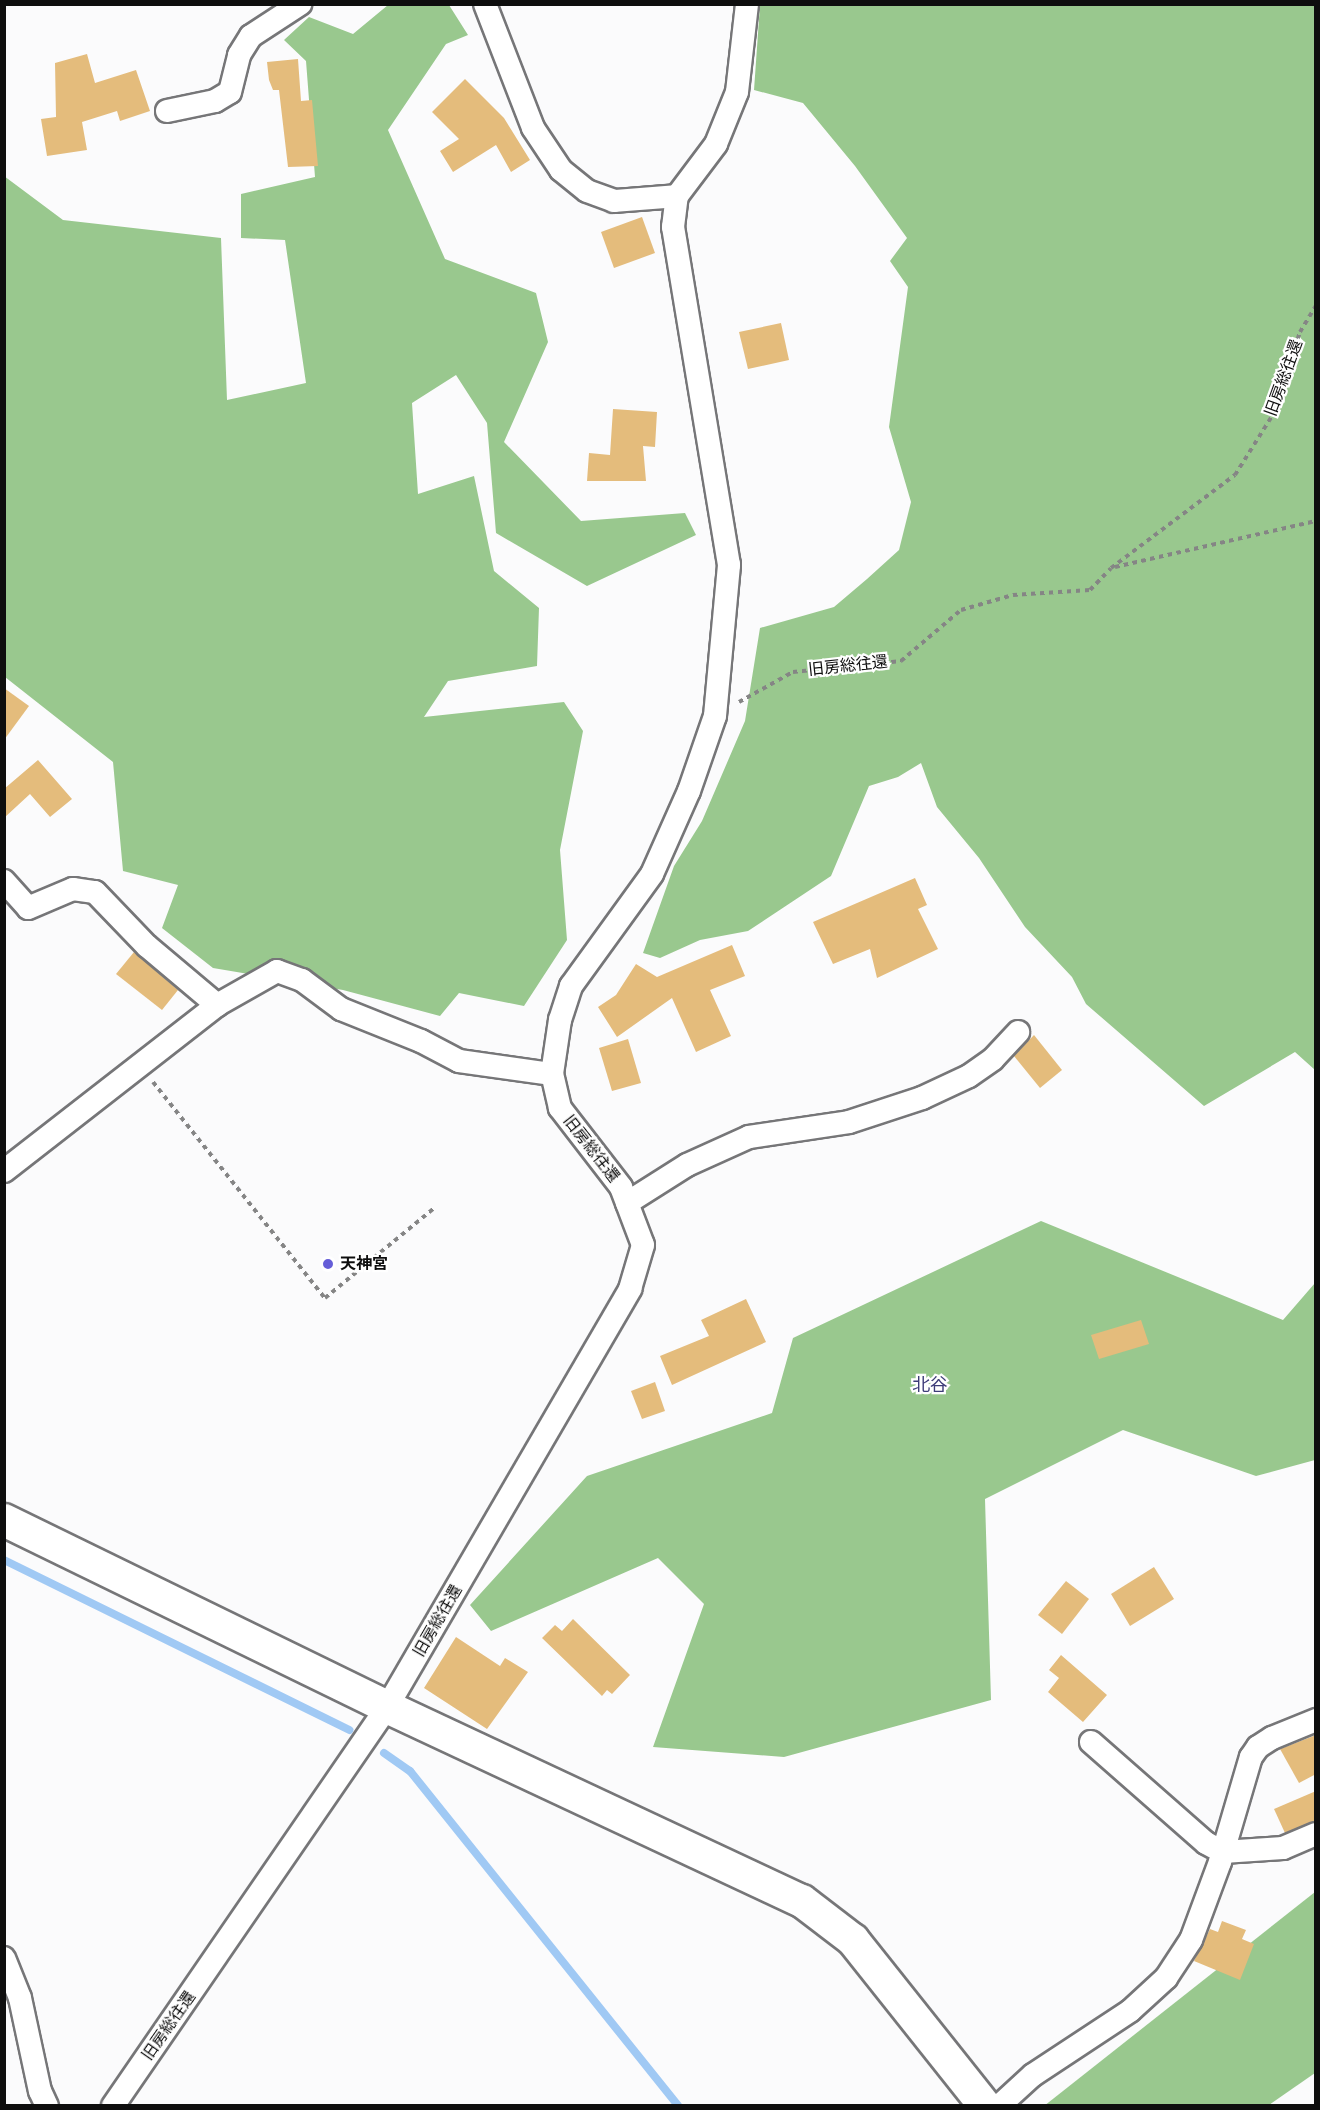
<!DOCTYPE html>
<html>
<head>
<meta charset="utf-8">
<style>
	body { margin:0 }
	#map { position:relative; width:1320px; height:2110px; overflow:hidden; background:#fbfbfc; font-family:Signika,"Noto Sans JP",sans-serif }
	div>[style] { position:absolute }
	.forest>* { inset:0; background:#99c88e }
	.stream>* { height:8px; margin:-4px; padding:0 4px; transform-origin:4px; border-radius:4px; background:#a0c9f4 }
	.building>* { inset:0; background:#e4bc7c }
	.path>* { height:4px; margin-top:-2px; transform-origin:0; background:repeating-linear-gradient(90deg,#858585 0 4.5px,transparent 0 9px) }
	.roads { filter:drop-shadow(2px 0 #767678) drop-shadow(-2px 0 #767678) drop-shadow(0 2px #767678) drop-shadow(0 -2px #767678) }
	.street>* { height:22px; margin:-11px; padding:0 11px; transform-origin:11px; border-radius:11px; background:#fff }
	.secondary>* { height:32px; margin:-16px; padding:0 16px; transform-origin:16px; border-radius:16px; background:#fff }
	.dots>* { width:16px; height:16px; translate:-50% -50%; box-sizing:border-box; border:3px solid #fff; border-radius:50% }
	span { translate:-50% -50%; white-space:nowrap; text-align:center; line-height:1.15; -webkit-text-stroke:4.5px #fff; paint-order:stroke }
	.street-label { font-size:16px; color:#0e0e0e }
	.poi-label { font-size:16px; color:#0e0e0e; font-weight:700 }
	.left { translate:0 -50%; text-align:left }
	.neighbourhood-label { font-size:18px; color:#3d3c78 }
	.frame { position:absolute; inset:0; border:6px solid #0e0e0e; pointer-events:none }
</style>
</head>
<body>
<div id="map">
	<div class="forest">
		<div style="clip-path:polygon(388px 5px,449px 5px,468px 35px,446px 44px,388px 130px,445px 259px,536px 293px,548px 342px,504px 442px,581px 521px,685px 513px,696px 535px,587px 586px,496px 533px,487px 423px,456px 375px,412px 403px,418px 494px,474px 476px,494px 571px,539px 608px,537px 666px,448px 681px,424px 717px,564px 702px,583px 731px,560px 850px,567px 940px,524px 1006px,459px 993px,440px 1016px,343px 990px,213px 968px,162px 928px,178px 885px,123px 871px,113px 762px,5px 677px,4px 176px,63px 220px,221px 238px,227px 400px,306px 383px,285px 240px,241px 238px,241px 194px,315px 177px,306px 61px,284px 40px,309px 17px,353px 34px)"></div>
		<div style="clip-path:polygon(760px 5px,1315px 5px,1315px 1070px,1295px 1052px,1204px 1106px,1086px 1004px,1072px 977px,1025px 927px,979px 858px,937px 807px,921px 763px,898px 777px,869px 786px,831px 876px,748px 931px,700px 940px,660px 958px,643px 953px,674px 866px,702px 821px,745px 721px,760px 628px,834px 607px,867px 579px,899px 550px,911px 502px,889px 427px,908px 287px,890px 261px,907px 238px,855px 166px,803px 103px,754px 90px)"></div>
		<div style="clip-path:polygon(1041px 1221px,1283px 1320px,1315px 1283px,1315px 1460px,1256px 1476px,1123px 1430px,985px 1499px,991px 1700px,784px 1757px,653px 1747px,704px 1604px,658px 1558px,491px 1631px,470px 1605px,587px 1476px,772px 1413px,793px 1338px)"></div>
		<div style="clip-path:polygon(1315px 1892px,1315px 2073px,1269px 2105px,1044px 2106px)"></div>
	</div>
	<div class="stream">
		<div style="left:4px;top:1560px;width:385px;rotate:26.2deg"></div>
		<div style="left:384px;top:1753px;width:32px;rotate:35deg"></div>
		<div style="left:410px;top:1771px;width:429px;rotate:51.3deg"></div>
	</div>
	<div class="building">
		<div style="clip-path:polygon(87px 54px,95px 83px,136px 70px,150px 111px,120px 121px,117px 111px,82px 122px,87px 150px,47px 156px,41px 119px,56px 117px,55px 63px)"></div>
		<div style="clip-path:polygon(298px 59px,301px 101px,312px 100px,318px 166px,288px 167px,279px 90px,273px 90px,269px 80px,267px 62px)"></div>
		<div style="clip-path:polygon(465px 79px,504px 118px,530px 160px,511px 172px,496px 145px,453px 172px,440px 151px,459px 139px,432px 112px)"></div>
		<div style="clip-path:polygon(642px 217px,655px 253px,614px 268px,601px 232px)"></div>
		<div style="clip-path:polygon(781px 323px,789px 360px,748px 369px,739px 332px)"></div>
		<div style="clip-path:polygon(613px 409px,657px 412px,655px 447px,643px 446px,646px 481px,587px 481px,589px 453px,610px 455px)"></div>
		<div style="clip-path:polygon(4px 688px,29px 706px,4px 740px)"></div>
		<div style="clip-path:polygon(38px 760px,72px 799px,50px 817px,30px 794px,4px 818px,4px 789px)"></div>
		<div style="clip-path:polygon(915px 878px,927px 905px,918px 909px,938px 949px,877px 978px,870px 949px,833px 964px,813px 922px)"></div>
		<div style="clip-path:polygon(732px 945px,745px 976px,710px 990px,731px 1036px,696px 1052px,672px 998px,617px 1037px,598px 1007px,616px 995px,636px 964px,657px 977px)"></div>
		<div style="clip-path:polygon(134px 952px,178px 990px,162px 1010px,116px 974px)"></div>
		<div style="clip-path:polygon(1034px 1035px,1062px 1070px,1040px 1088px,1014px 1056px)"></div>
		<div style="clip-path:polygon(628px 1039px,641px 1083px,612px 1091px,599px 1048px)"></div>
		<div style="clip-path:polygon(746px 1299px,766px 1342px,672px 1385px,660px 1356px,709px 1336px,701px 1320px)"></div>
		<div style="clip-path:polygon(1141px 1320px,1149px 1344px,1099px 1359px,1091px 1335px)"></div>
		<div style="clip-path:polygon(655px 1382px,665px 1411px,642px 1419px,631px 1391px)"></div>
		<div style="clip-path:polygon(1154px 1567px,1174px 1599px,1130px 1626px,1111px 1594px)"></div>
		<div style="clip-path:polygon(1066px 1581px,1089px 1599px,1062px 1634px,1038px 1615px)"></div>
		<div style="clip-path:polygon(573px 1619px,630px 1675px,612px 1694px,607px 1690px,602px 1696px,542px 1638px,555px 1625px,562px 1631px)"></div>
		<div style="clip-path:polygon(456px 1637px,500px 1666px,505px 1658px,528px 1672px,487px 1729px,424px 1688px)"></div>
		<div style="clip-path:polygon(1061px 1655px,1107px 1695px,1083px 1722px,1048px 1692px,1059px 1678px,1049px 1670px)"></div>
		<div style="clip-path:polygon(1316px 1735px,1316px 1774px,1299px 1783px,1280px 1749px)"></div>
		<div style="clip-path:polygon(1316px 1791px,1316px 1821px,1285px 1833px,1274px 1809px)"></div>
		<div style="clip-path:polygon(1222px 1921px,1246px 1930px,1242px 1939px,1254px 1944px,1240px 1980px,1194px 1961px,1210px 1929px,1218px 1932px)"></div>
	</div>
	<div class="path">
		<div style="left:1115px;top:567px;width:206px;rotate:-12.9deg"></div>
		<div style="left:739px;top:702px;width:62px;rotate:-29.1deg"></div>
		<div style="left:793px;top:672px;width:109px;rotate:-5.8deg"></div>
		<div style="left:901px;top:661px;width:79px;rotate:-40.4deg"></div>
		<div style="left:961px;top:610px;width:54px;rotate:-16.1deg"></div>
		<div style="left:1013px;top:595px;width:77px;rotate:-3.7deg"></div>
		<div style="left:1090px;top:590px;width:30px;rotate:-46deg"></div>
		<div style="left:1111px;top:568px;width:155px;rotate:-36.9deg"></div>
		<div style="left:1235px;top:475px;width:70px;rotate:-57.9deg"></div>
		<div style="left:1272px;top:416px;width:89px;rotate:-71.6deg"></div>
		<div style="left:1300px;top:332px;width:31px;rotate:-59deg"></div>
		<div style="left:153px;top:1082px;width:276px;rotate:51.5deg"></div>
		<div style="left:325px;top:1298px;width:140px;rotate:-39.5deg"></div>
	</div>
	<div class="roads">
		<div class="street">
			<div style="left:485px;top:4px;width:133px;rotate:68.8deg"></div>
			<div style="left:533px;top:128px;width:50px;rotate:56.3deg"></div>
			<div style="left:561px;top:170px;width:33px;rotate:39deg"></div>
			<div style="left:587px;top:191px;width:29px;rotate:20deg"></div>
			<div style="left:614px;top:201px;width:63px;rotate:-4.5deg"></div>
			<div style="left:167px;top:111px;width:49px;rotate:-11.8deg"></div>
			<div style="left:215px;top:101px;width:17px;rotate:-31deg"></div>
			<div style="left:230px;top:92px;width:38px;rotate:-76deg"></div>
			<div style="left:239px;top:55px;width:22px;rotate:-58deg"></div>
			<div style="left:251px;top:36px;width:59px;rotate:-33.1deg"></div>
			<div style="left:4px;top:881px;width:36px;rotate:48deg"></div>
			<div style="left:28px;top:908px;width:49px;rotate:-22.9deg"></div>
			<div style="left:73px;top:889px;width:22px;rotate:8deg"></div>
			<div style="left:95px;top:892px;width:75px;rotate:46.1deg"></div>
			<div style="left:147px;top:946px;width:92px;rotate:40.1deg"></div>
			<div style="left:4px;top:1171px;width:270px;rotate:-37.9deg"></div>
			<div style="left:217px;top:1005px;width:69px;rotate:-29.5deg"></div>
			<div style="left:277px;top:971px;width:27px;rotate:20deg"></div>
			<div style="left:302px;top:980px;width:49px;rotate:36.6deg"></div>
			<div style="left:341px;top:1009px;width:86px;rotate:21.8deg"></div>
			<div style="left:421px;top:1041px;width:43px;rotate:27.8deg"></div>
			<div style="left:459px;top:1061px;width:94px;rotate:8deg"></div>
			<div style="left:627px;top:1203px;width:71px;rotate:-32.3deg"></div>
			<div style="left:687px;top:1165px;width:68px;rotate:-24.3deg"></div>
			<div style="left:749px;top:1137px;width:101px;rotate:-8.5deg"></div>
			<div style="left:849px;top:1122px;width:77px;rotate:-18.2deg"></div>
			<div style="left:922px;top:1098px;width:52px;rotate:-25.1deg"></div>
			<div style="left:969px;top:1076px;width:29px;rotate:-35deg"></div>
			<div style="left:993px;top:1059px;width:37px;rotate:-47deg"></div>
			<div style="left:1091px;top:1742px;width:153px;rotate:41.3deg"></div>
			<div style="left:1206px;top:1843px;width:19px;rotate:28deg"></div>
			<div style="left:1223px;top:1852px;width:60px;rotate:-3.8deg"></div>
			<div style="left:1283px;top:1848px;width:36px;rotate:-23deg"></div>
			<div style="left:4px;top:1958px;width:43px;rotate:68.2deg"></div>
			<div style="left:20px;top:1998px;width:95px;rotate:77.9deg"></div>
			<div style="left:40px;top:2091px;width:17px;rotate:65deg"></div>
			<div style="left:113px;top:2106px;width:484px;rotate:-55.5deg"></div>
			<div style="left:387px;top:1707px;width:484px;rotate:-59.8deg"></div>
			<div style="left:630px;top:1289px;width:46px;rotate:-73.5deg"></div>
			<div style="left:643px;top:1245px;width:62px;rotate:-110.8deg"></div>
			<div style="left:621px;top:1187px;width:100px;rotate:-127.7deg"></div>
			<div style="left:560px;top:1108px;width:35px;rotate:-103deg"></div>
			<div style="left:552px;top:1074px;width:55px;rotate:-81.6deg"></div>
			<div style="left:560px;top:1020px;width:36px;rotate:-72deg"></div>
			<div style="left:571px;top:986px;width:138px;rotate:-54.1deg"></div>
			<div style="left:652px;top:874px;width:91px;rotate:-66deg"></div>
			<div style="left:689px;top:791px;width:79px;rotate:-70.9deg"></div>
			<div style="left:715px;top:716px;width:152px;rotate:-84.7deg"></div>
			<div style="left:729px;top:565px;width:343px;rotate:-99.4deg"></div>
			<div style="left:673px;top:227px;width:31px;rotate:-83deg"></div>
			<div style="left:677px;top:196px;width:65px;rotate:-53.1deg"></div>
			<div style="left:716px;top:144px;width:56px;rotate:-68deg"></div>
			<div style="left:737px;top:92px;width:89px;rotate:-83.5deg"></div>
			<div style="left:999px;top:2106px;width:46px;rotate:-42.4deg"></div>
			<div style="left:1033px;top:2075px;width:116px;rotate:-33.4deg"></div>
			<div style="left:1130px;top:2011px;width:49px;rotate:-42.5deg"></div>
			<div style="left:1166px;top:1978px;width:45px;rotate:-56.7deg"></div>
			<div style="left:1191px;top:1940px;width:83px;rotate:-69.6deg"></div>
			<div style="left:1220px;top:1862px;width:109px;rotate:-73.6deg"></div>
			<div style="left:1251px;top:1757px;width:12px;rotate:-55deg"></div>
			<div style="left:1258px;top:1747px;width:17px;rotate:-33deg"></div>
			<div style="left:1272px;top:1738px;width:48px;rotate:-22.2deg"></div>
		</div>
		<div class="secondary">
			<div style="left:4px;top:1520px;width:426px;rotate:26deg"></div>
			<div style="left:387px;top:1707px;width:458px;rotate:25.1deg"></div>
			<div style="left:802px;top:1901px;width:64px;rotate:37.4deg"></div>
			<div style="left:853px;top:1940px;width:212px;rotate:51.5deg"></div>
		</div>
	</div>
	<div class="dots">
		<div style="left:328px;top:1264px;background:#665ed8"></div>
	</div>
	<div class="street-label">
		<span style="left:1284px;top:378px;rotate:-70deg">旧房総往還</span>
		<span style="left:848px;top:666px;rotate:-6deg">旧房総往還</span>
		<span style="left:591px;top:1149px;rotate:52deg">旧房総往還</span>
		<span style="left:438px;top:1621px;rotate:-60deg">旧房総往還</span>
		<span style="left:169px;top:2026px;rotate:-55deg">旧房総往還</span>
	</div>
	<div class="poi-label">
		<span class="left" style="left:340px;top:1264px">天神宮</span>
	</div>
	<div class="neighbourhood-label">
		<span style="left:930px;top:1385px">北谷</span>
	</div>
	<div class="frame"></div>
</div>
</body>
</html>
